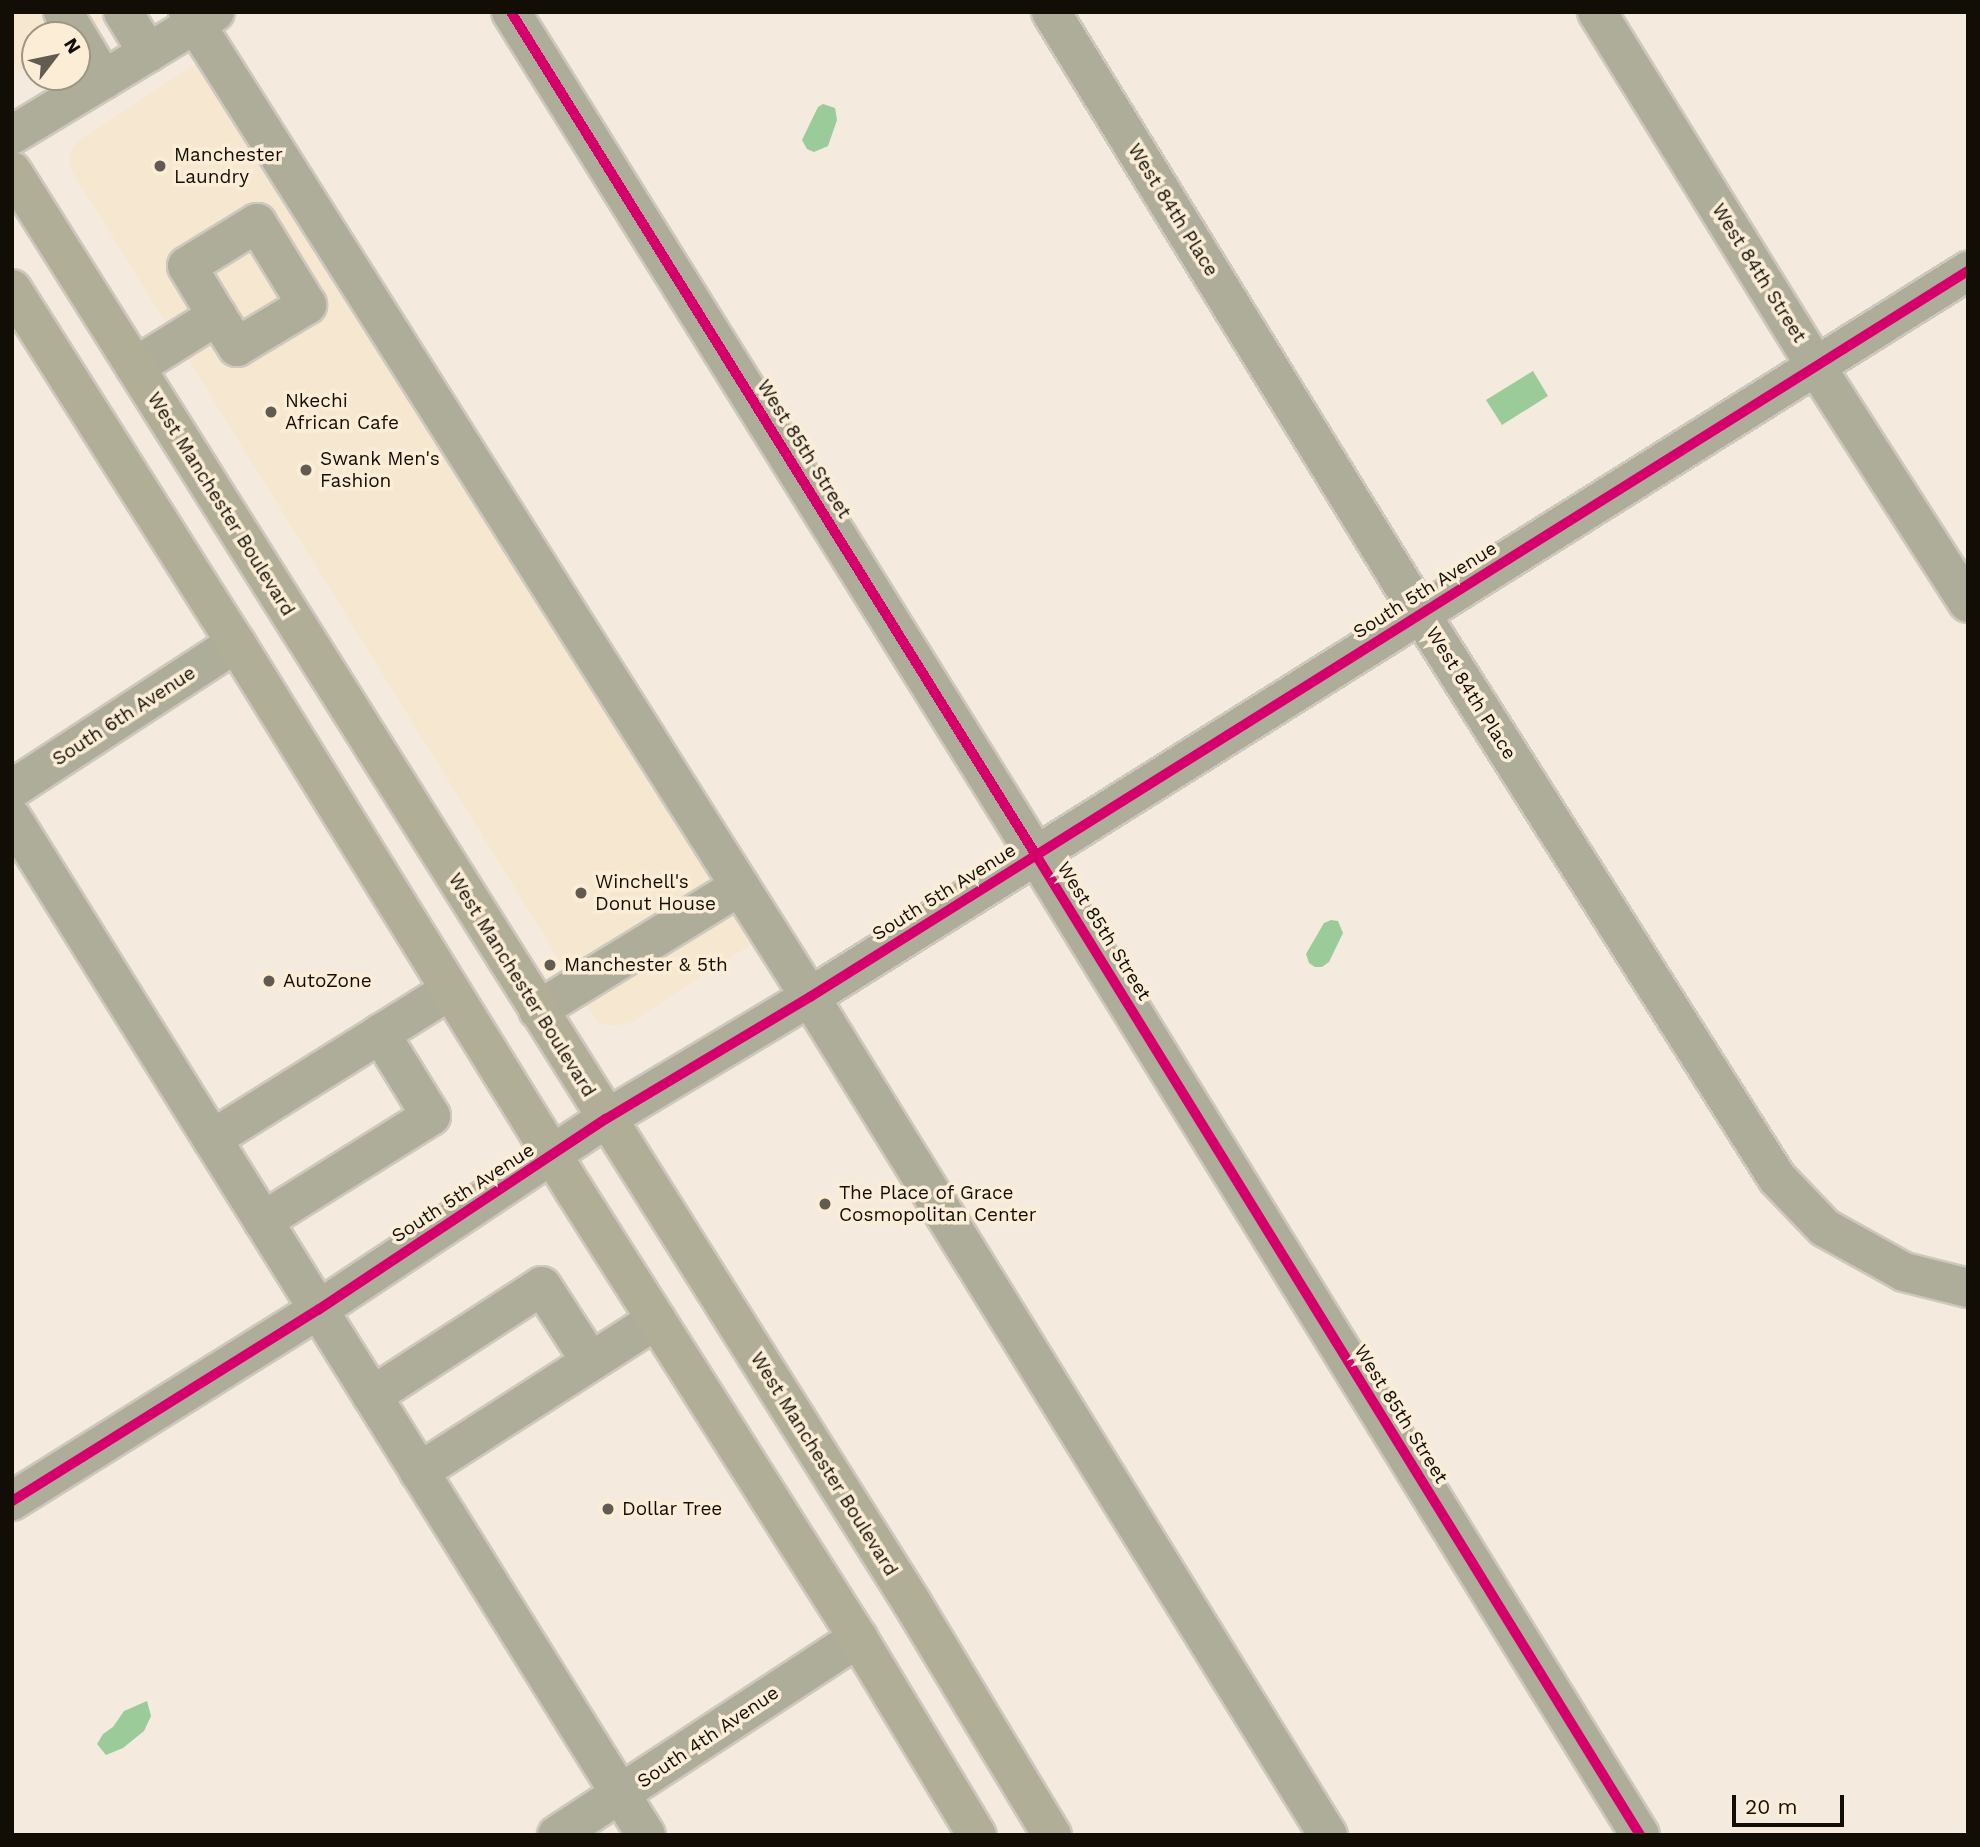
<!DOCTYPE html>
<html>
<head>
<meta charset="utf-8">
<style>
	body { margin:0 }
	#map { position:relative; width:1980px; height:1847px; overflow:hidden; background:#f4ebde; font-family:"Work Sans",sans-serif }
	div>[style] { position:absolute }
	.built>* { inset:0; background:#f6e7d1 }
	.water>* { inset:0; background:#9acb99 }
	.roads { filter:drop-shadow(2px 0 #cec7bd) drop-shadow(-2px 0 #cec7bd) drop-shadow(0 2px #cec7bd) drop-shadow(0 -2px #cec7bd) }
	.minor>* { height:38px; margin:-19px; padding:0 19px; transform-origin:19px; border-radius:19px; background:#adad99 }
	.major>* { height:38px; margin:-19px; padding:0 19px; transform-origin:19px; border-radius:19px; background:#b0ae97 }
	.cycleway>* { height:10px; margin:-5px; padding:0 5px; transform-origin:5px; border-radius:5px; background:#d6006c }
	.dots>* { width:19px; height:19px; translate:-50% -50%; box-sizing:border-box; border:4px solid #fcedd6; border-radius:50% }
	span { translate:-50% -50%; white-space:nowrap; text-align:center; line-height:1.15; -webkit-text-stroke:7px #fcedd6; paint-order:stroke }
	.poi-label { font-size:19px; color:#120e06 }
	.left { translate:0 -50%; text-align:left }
	.street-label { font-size:19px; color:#120e06 }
	.frame { position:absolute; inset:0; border:14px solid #120e06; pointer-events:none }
	.north { position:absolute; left:21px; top:21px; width:70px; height:70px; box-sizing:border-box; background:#fcedd6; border:2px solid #9e9483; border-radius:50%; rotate:58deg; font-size:19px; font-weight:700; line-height:28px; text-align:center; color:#120e06 }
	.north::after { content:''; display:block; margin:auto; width:24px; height:32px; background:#615b52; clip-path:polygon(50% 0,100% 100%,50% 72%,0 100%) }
	.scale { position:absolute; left:1732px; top:1795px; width:112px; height:32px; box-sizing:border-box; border:4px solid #120e06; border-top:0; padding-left:9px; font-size:21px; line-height:24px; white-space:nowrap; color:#120e06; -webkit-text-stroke:5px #fcedd6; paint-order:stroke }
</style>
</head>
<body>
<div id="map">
	<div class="built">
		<div style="clip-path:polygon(12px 12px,116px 12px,77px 37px,35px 35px,35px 63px,19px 73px,12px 62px)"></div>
		<div style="clip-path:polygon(208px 56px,763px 937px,630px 1023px,613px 1026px,598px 1023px,70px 168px,70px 153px,76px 142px)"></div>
	</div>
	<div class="water">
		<div style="clip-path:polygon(823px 104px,835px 108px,837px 120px,828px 146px,814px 152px,807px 149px,802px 140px,818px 107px)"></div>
		<div style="clip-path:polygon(1533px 371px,1548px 396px,1502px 425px,1486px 400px)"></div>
		<div style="clip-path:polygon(1331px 920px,1338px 921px,1343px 933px,1329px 962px,1322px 967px,1315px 967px,1309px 963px,1306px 954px,1324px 923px)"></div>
		<div style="clip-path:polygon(147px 1701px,151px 1716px,144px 1731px,123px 1748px,106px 1755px,97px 1744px,103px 1734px,113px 1727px,124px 1711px)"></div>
	</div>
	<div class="roads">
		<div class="minor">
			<div style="left:63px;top:12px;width:79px;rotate:58.9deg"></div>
			<div style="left:123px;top:12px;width:48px;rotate:58.6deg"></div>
			<div style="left:188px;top:12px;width:1165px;rotate:57.73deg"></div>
			<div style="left:810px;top:997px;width:985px;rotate:58.28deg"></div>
			<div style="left:511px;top:12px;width:993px;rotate:58.09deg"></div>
			<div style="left:1036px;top:855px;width:1151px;rotate:58.35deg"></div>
			<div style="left:1051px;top:12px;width:705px;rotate:58.45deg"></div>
			<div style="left:1420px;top:613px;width:668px;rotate:57.71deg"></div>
			<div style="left:1777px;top:1178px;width:69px;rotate:46.2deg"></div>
			<div style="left:1825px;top:1228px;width:90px;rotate:29.1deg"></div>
			<div style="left:1904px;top:1272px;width:66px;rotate:14deg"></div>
			<div style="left:1597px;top:12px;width:418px;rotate:58.3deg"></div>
			<div style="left:1817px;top:368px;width:279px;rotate:57.3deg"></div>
			<div style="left:12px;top:135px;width:237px;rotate:-31.2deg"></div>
			<div style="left:135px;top:367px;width:97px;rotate:-31.9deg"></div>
			<div style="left:217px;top:316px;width:37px;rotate:57deg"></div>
			<div style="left:237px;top:347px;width:82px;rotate:-31deg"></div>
			<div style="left:307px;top:305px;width:96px;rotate:-121.4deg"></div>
			<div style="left:257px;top:223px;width:82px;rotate:148.4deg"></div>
			<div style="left:187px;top:266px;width:58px;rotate:59deg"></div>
			<div style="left:12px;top:789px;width:267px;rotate:-33.1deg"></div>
			<div style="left:12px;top:818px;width:1198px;rotate:58.06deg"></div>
			<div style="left:538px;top:1010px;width:237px;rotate:-31.5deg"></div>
			<div style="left:212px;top:1139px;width:281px;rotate:-32deg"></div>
			<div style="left:263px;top:1221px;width:198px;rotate:-32deg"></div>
			<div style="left:431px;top:1116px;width:97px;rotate:-121.6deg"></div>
			<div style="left:372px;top:1396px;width:202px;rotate:-32.9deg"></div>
			<div style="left:542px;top:1286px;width:90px;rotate:57.2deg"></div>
			<div style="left:419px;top:1472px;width:282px;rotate:-32.7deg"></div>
			<div style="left:12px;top:1501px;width:361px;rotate:-32deg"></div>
			<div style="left:318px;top:1310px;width:346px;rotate:-33.6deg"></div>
			<div style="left:606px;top:1119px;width:238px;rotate:-30.9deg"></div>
			<div style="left:810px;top:997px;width:1367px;rotate:-32.09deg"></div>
			<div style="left:557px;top:1835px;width:360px;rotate:-33.2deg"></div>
		</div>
		<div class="major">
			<div style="left:12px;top:171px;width:1691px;rotate:57.85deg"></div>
			<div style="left:912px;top:1603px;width:271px;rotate:58.9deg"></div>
			<div style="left:12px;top:289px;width:419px;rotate:57.7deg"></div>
			<div style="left:236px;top:643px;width:643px;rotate:58.29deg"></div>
			<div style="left:574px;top:1190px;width:530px;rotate:57.63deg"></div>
			<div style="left:858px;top:1638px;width:230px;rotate:58.9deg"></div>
		</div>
	</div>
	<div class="cycleway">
		<div style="left:511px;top:12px;width:993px;rotate:58.09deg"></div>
		<div style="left:1036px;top:855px;width:1151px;rotate:58.35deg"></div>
		<div style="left:12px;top:1501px;width:361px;rotate:-32deg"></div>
		<div style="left:318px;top:1310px;width:346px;rotate:-33.6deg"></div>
		<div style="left:606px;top:1119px;width:238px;rotate:-30.9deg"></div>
		<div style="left:810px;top:997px;width:1367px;rotate:-32.09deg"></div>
	</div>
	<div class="dots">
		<div style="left:160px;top:166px;background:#615b52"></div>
		<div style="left:271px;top:412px;background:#615b52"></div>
		<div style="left:306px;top:470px;background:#615b52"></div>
		<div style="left:581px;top:893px;background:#615b52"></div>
		<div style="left:550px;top:965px;background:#615b52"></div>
		<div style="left:269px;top:981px;background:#615b52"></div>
		<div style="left:825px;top:1204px;background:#615b52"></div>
		<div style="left:608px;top:1509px;background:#615b52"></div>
	</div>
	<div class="poi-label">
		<span class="left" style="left:174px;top:166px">Manchester<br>Laundry</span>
		<span class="left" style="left:285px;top:412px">Nkechi<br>African Cafe</span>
		<span class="left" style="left:320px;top:470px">Swank Men's<br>Fashion</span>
		<span class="left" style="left:595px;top:893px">Winchell's<br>Donut House</span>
		<span class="left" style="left:564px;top:965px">Manchester &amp; 5th</span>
		<span class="left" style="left:283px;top:981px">AutoZone</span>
		<span class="left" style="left:839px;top:1204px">The Place of Grace<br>Cosmopolitan Center</span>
		<span class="left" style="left:622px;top:1509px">Dollar Tree</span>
	</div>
	<div class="street-label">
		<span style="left:1173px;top:210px;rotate:58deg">West 84th Place</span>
		<span style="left:1759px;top:273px;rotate:58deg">West 84th Street</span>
		<span style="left:804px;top:449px;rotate:58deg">West 85th Street</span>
		<span style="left:221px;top:504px;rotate:58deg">West Manchester Boulevard</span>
		<span style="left:1425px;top:590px;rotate:-32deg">South 5th Avenue</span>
		<span style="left:1471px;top:693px;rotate:58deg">West 84th Place</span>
		<span style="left:124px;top:716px;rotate:-33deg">South 6th Avenue</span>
		<span style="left:944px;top:892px;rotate:-32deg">South 5th Avenue</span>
		<span style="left:1104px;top:931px;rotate:58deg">West 85th Street</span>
		<span style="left:522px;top:985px;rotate:58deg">West Manchester Boulevard</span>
		<span style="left:463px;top:1193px;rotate:-33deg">South 5th Avenue</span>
		<span style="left:1401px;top:1414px;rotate:58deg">West 85th Street</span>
		<span style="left:824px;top:1464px;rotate:58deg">West Manchester Boulevard</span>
		<span style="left:708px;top:1737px;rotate:-34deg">South 4th Avenue</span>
	</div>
	<div class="frame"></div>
	<div class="north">N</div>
	<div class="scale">20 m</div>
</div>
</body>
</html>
